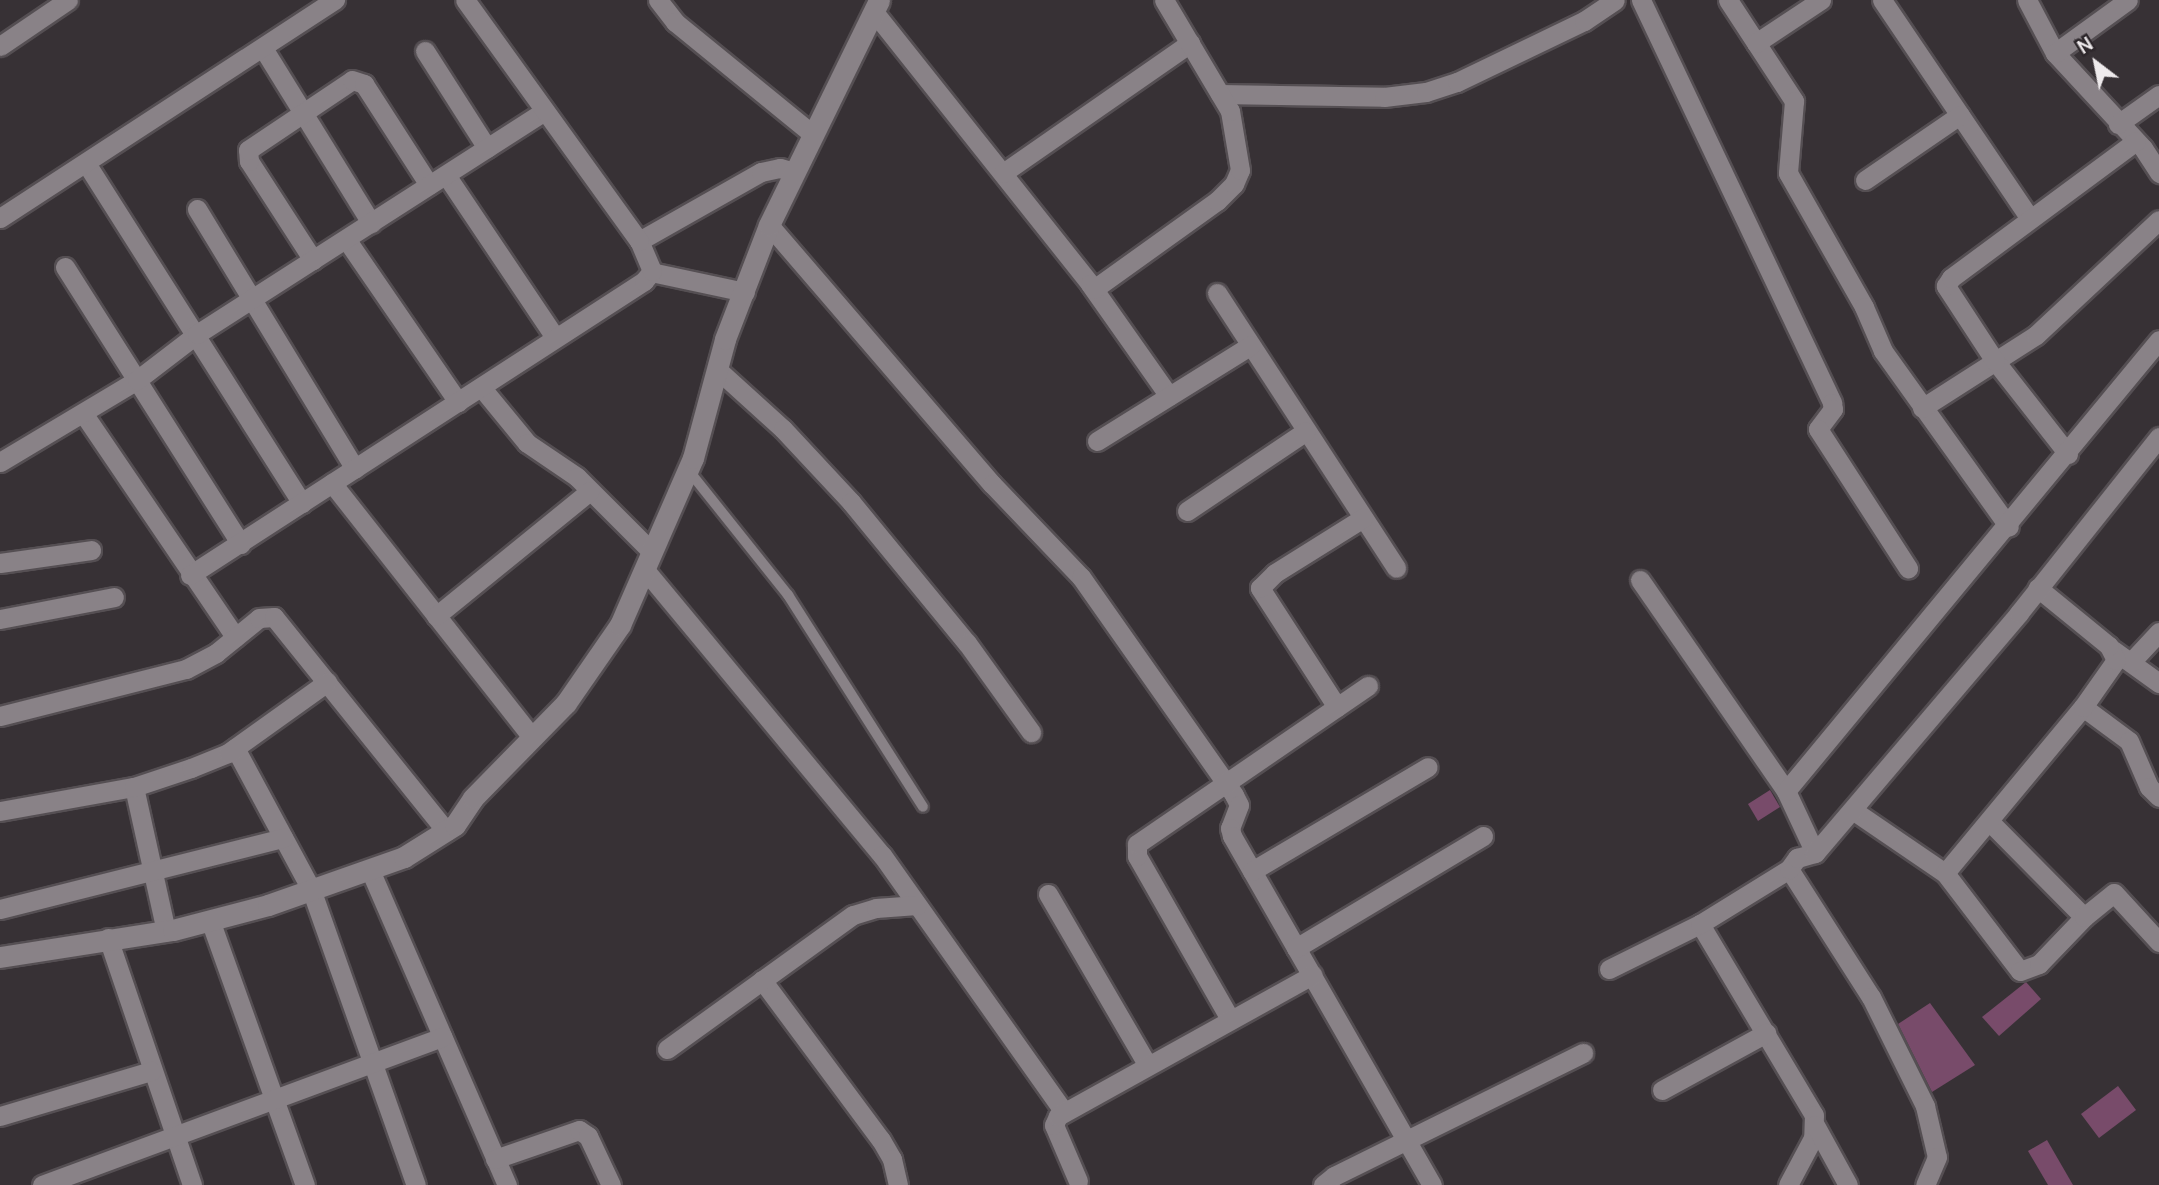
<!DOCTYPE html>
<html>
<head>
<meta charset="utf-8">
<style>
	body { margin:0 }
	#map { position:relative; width:2159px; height:1185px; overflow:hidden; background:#373135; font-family:Manrope,sans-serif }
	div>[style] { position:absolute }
	.building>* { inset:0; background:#784b6a }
	.roads { filter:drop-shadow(2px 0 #554f53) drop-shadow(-2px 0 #554f53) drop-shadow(0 2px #554f53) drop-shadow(0 -2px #554f53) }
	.service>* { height:10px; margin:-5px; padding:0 5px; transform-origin:5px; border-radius:5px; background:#898287 }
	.minor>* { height:19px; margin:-9.5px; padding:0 9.5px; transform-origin:9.5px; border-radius:9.5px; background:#898287 }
	.tertiary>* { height:21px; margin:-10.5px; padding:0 10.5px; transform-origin:10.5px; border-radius:10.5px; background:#898287 }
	span { translate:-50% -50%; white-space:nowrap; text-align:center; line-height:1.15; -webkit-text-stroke:5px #2d272b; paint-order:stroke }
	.north { position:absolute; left:2061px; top:28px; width:70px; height:70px; -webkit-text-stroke:5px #2d272b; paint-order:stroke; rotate:328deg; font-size:19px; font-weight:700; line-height:28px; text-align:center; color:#eeeaec }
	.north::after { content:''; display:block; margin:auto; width:24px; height:32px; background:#eeeaec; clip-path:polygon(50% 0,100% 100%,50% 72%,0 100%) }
</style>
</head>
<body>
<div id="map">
	<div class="building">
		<div style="clip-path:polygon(1770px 790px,1780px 807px,1758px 821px,1748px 804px)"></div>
		<div style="clip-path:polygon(2026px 982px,2041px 999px,1999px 1036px,1982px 1017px)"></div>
		<div style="clip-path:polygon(1930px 1003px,1975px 1065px,1932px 1092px,1898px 1024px)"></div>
		<div style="clip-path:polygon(2118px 1086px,2136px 1110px,2099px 1138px,2081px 1114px)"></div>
		<div style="clip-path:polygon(2047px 1140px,2073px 1185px,2048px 1185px,2028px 1151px)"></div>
	</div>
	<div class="roads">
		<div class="service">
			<div style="left:689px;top:471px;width:159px;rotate:51.4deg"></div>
			<div style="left:788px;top:595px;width:251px;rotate:57.5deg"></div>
		</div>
		<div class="minor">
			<div style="left:658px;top:0;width:28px;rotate:52deg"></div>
			<div style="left:675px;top:22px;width:176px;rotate:39.2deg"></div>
			<div style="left:1641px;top:0;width:446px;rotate:64.6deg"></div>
			<div style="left:1832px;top:403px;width:6px;rotate:81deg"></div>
			<div style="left:1833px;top:409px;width:25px;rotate:127deg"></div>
			<div style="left:1818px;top:429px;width:166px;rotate:57.1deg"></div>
			<div style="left:1728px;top:0;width:121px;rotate:56.8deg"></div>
			<div style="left:1794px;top:101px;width:72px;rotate:94.8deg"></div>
			<div style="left:1788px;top:173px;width:154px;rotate:60.4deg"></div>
			<div style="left:1864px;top:307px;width:48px;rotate:66.6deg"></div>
			<div style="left:1883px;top:351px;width:216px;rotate:54.4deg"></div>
			<div style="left:1882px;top:0;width:264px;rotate:55.9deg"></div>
			<div style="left:2027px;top:0;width:60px;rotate:62.2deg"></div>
			<div style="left:2055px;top:53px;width:129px;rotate:47.2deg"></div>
			<div style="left:2143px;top:148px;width:30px;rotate:57deg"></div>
			<div style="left:874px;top:12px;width:347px;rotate:51.5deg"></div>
			<div style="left:1090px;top:284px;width:137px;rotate:54.8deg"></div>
			<div style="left:1756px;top:43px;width:78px;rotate:-33.5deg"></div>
			<div style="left:0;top:46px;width:82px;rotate:-34.1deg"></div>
			<div style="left:263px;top:48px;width:206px;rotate:58.3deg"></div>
			<div style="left:425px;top:51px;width:115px;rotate:57.4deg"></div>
			<div style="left:2055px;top:53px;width:90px;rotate:-36deg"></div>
			<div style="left:1220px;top:94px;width:164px;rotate:1deg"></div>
			<div style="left:1384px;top:97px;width:42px;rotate:-6.8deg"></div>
			<div style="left:1426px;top:92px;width:33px;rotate:-18deg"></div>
			<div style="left:1457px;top:82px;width:141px;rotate:-25.7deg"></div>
			<div style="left:1584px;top:21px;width:37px;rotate:-34deg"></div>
			<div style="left:2118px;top:124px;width:50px;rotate:-35.3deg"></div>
			<div style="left:86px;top:163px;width:403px;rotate:57.6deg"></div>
			<div style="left:1003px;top:173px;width:228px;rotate:-34.8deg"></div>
			<div style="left:446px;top:175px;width:195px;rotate:56.1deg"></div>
			<div style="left:1865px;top:180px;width:115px;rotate:-34.4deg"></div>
			<div style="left:197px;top:209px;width:304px;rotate:58.7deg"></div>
			<div style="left:0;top:218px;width:400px;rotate:-33.1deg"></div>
			<div style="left:769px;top:225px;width:342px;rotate:49.3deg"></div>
			<div style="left:992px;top:484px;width:129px;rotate:46.3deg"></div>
			<div style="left:1081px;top:577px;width:266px;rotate:54.9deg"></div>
			<div style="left:1234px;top:795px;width:11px;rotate:63deg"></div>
			<div style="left:1239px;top:805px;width:25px;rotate:111deg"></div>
			<div style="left:1230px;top:828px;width:8px;rotate:76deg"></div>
			<div style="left:1232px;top:836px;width:402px;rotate:60.2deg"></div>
			<div style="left:346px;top:239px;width:198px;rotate:55.5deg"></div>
			<div style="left:639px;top:241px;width:140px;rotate:-29.5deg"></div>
			<div style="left:761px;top:172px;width:19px;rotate:-12deg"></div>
			<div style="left:780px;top:168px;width:15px;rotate:16deg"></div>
			<div style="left:313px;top:260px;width:118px;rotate:-122.9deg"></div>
			<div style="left:249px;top:161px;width:11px;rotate:-95deg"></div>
			<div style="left:248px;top:150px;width:125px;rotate:-33.9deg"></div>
			<div style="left:352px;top:80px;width:13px;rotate:18deg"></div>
			<div style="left:364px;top:84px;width:120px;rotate:57.2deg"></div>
			<div style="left:65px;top:267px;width:328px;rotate:57.6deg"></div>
			<div style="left:651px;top:272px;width:96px;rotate:12deg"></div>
			<div style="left:1094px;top:289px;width:151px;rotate:-35.6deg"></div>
			<div style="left:1217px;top:201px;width:24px;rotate:-45deg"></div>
			<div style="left:1234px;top:184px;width:15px;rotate:-67deg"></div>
			<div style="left:1240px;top:170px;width:60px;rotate:-99.6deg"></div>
			<div style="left:1230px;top:111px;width:129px;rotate:-120.7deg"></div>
			<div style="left:1217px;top:293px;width:328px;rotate:56.9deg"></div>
			<div style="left:719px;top:371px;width:86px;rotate:42.2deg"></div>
			<div style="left:783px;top:429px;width:100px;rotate:47deg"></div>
			<div style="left:851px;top:502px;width:183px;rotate:50.6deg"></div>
			<div style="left:967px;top:643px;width:110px;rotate:54.3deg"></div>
			<div style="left:481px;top:387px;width:72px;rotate:50.6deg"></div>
			<div style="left:527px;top:443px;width:60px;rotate:34.2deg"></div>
			<div style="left:577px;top:477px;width:105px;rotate:45deg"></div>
			<div style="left:1922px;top:408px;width:135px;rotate:-32.6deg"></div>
			<div style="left:2036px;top:335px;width:168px;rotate:-43.1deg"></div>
			<div style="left:83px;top:413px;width:271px;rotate:55.8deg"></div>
			<div style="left:1097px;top:441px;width:181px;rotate:-31.9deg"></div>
			<div style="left:2068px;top:454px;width:118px;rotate:-128.1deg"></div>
			<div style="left:1995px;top:361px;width:90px;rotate:-123.2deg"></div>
			<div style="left:1946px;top:286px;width:9px;rotate:-58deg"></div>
			<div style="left:1951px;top:278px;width:230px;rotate:-36.5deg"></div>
			<div style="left:0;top:462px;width:160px;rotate:-30.9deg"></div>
			<div style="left:137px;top:380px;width:76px;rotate:-37.5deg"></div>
			<div style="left:197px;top:334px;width:413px;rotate:-32.7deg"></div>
			<div style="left:332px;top:483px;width:323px;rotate:51.8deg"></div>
			<div style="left:1187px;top:511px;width:143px;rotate:-33.9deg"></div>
			<div style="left:0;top:563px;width:92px;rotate:-8.1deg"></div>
			<div style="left:645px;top:570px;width:371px;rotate:50.3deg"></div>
			<div style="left:882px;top:855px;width:315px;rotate:54.7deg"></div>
			<div style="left:190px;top:575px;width:541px;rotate:-32.93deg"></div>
			<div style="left:644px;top:281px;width:13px;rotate:-51deg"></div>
			<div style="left:652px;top:271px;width:33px;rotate:-113deg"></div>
			<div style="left:639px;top:241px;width:297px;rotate:-125.8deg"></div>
			<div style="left:1640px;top:580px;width:257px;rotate:55.3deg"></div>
			<div style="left:1786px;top:791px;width:68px;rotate:64.9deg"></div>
			<div style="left:436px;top:616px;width:198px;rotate:-39.1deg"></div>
			<div style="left:0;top:619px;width:116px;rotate:-10.9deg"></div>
			<div style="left:2113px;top:650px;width:57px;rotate:35.7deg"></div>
			<div style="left:2131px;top:662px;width:41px;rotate:-47deg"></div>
			<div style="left:1337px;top:707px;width:142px;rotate:-122.9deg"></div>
			<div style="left:1260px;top:588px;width:21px;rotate:-45deg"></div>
			<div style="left:1275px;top:573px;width:104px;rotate:-32deg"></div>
			<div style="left:2083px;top:707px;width:57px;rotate:36.5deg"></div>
			<div style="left:2129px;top:741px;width:50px;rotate:66.5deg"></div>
			<div style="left:2149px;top:787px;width:14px;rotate:45deg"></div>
			<div style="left:0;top:716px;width:192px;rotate:-14.2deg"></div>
			<div style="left:186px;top:669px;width:34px;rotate:-28deg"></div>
			<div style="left:216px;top:653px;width:55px;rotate:-39.1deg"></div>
			<div style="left:259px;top:618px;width:15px;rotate:-4deg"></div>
			<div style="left:274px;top:617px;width:275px;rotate:51.2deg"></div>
			<div style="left:235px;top:748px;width:160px;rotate:61.7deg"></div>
			<div style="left:311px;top:889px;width:314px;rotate:70.5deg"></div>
			<div style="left:134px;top:787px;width:148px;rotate:77.5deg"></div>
			<div style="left:1786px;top:791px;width:585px;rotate:-50.41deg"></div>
			<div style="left:0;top:811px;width:136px;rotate:-10.2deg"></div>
			<div style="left:134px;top:787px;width:60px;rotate:-18.4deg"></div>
			<div style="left:191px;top:768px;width:40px;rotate:-22deg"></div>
			<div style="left:228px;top:753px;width:122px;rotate:-35.6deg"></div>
			<div style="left:1854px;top:811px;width:110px;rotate:34.3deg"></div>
			<div style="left:1945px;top:873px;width:123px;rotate:52.6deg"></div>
			<div style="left:2020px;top:971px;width:20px;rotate:-20deg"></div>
			<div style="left:2039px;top:964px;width:65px;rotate:-46.2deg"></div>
			<div style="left:1989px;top:821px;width:135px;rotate:45.3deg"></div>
			<div style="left:2084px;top:917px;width:38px;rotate:-39deg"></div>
			<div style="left:2114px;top:893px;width:67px;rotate:47.4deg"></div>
			<div style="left:1789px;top:869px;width:152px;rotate:57.4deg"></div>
			<div style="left:1871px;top:997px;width:122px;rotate:63.6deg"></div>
			<div style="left:1925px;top:1106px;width:52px;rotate:76.8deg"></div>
			<div style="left:1937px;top:1157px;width:30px;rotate:113deg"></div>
			<div style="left:370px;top:870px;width:344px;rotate:66.5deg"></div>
			<div style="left:1252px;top:871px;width:204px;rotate:-30.6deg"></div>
			<div style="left:1945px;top:873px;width:216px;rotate:-50.3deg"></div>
			<div style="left:2083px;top:707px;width:57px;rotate:-54.9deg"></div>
			<div style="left:2116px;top:660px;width:16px;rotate:-117deg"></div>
			<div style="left:2109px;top:646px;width:92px;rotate:-140.8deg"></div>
			<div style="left:1048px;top:894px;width:197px;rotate:59.8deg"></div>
			<div style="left:0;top:909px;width:292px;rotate:-14.1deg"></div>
			<div style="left:210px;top:920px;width:282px;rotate:70.3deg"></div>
			<div style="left:1700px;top:924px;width:222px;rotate:59.2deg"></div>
			<div style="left:1814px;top:1115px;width:23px;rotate:92deg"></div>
			<div style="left:1813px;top:1138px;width:53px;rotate:118deg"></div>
			<div style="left:108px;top:938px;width:261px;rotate:71.2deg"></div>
			<div style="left:1296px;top:948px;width:218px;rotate:-30.9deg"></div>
			<div style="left:1609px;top:969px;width:102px;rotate:-26.3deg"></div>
			<div style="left:1700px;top:924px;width:105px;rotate:-31.7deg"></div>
			<div style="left:1789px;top:869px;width:14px;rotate:-54deg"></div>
			<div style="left:1797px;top:858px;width:19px;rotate:-16deg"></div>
			<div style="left:1815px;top:853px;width:315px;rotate:-49.6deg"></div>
			<div style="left:2019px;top:613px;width:225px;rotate:-51.5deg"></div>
			<div style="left:762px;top:980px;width:199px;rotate:53.4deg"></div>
			<div style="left:881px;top:1140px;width:22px;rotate:60deg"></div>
			<div style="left:892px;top:1159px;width:27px;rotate:77deg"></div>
			<div style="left:1230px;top:1019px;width:188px;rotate:-119.7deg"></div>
			<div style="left:1137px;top:856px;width:12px;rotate:-90deg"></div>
			<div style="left:1137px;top:844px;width:280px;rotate:-34.4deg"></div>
			<div style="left:667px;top:1049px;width:229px;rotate:-35.8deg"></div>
			<div style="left:853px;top:915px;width:24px;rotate:-17deg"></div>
			<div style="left:876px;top:908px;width:41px;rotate:-4.2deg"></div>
			<div style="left:1662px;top:1090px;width:119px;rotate:-28.7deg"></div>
			<div style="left:0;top:1116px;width:158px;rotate:-16.6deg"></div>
			<div style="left:1815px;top:1125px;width:68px;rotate:61.2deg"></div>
			<div style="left:495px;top:1159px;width:89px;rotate:-19deg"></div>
			<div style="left:579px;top:1130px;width:11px;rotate:34deg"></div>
			<div style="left:588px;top:1136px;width:54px;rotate:64.9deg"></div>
			<div style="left:1078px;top:1181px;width:61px;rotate:-113.2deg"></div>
			<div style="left:1054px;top:1125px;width:10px;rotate:-66deg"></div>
			<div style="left:1058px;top:1116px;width:291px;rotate:-29deg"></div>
			<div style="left:42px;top:1185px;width:427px;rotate:-20.3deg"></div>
			<div style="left:1323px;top:1185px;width:14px;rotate:-39deg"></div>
			<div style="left:1334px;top:1176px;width:278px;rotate:-26.3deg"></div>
		</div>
		<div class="tertiary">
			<div style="left:0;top:957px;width:175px;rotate:-8.9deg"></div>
			<div style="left:173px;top:930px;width:98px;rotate:-14.7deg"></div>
			<div style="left:268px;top:905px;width:144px;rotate:-19.4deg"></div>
			<div style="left:404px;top:857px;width:60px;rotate:-32.1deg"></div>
			<div style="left:455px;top:825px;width:32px;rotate:-56deg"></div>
			<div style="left:473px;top:798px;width:133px;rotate:-45.6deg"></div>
			<div style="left:566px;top:703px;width:95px;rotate:-55.3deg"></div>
			<div style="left:620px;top:625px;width:182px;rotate:-66.4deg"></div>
			<div style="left:693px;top:458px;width:123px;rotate:-74.9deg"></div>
			<div style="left:725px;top:339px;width:122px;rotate:-68.9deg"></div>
			<div style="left:769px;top:225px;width:250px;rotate:-63.9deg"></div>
		</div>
	</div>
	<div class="north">N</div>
</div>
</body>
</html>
